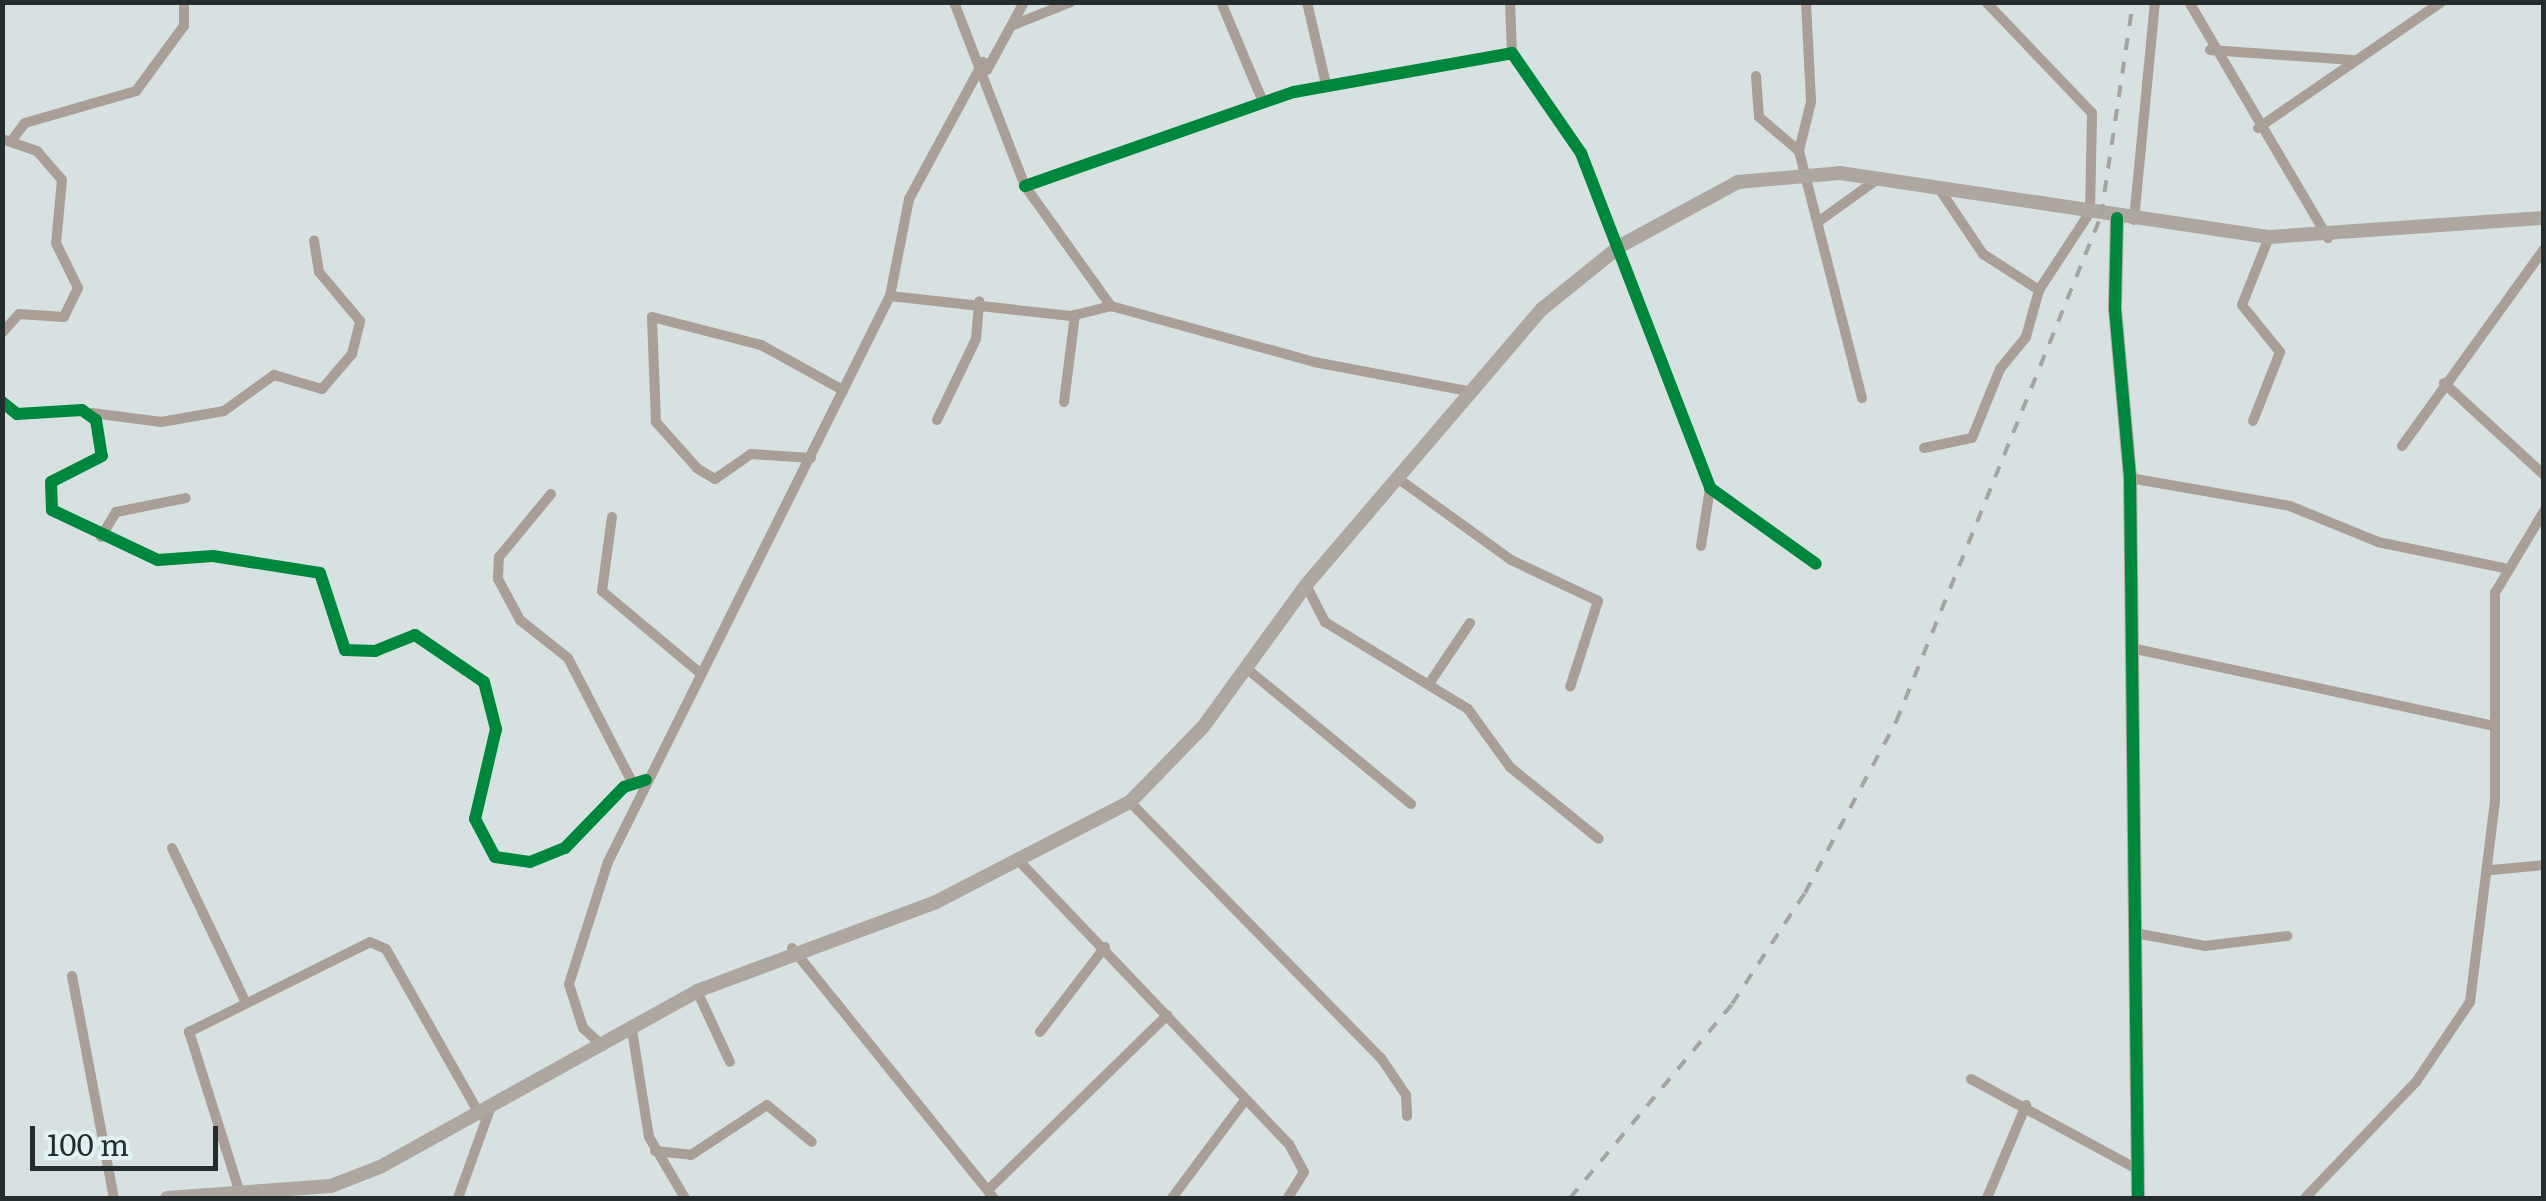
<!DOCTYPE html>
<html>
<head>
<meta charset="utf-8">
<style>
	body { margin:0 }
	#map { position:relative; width:2546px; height:1201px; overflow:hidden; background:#d7e1e2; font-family:Literata,serif }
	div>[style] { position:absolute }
	.street>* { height:10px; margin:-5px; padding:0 5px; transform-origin:5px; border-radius:5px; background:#a99f96 }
	.secondary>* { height:14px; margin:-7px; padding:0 7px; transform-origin:7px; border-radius:7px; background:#ada7a0 }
	.rail>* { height:4px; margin-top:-2px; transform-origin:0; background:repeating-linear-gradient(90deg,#a4a4a0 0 12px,transparent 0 24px) }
	.cycleway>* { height:12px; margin:-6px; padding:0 6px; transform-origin:6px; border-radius:6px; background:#00873e }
	span { translate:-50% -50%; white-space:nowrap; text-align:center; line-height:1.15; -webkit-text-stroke:8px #e0f2f4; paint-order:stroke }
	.frame { position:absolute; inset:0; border:5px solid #252c2d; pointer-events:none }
	.scale { position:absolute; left:30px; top:1126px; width:188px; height:45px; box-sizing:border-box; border:5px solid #252c2d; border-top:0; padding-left:12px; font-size:30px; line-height:35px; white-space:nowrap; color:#252c2d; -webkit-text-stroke:8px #e0f2f4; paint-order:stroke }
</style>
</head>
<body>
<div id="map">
	<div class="street">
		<div style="left:954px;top:2px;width:197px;rotate:68.9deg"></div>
		<div style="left:1025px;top:186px;width:148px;rotate:54.4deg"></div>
		<div style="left:1111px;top:306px;width:211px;rotate:15.4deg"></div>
		<div style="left:1314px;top:362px;width:157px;rotate:10.7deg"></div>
		<div style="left:1221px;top:2px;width:108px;rotate:67.2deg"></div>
		<div style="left:1307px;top:2px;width:84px;rotate:77deg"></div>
		<div style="left:1510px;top:2px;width:51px;rotate:87.8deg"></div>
		<div style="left:1806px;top:2px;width:100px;rotate:87.1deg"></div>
		<div style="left:1811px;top:102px;width:50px;rotate:103.8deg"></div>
		<div style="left:1799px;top:151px;width:255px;rotate:75.7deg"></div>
		<div style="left:2189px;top:2px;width:274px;rotate:59.5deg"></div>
		<div style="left:1013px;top:25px;width:62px;rotate:-21.6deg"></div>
		<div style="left:2210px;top:50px;width:143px;rotate:4deg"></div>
		<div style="left:987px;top:70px;width:77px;rotate:-61.4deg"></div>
		<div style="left:1756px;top:76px;width:41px;rotate:85.8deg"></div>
		<div style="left:1759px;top:117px;width:52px;rotate:40.4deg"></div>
		<div style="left:2258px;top:128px;width:222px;rotate:-34.5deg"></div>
		<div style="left:2px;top:139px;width:37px;rotate:19deg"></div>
		<div style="left:37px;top:151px;width:38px;rotate:49deg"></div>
		<div style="left:62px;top:180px;width:63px;rotate:95.4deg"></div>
		<div style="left:56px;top:243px;width:50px;rotate:63.9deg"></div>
		<div style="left:78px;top:288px;width:32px;rotate:116deg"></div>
		<div style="left:64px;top:317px;width:45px;rotate:-176.2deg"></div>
		<div style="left:19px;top:314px;width:25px;rotate:132deg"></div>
		<div style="left:12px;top:140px;width:21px;rotate:-53deg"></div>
		<div style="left:25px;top:123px;width:116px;rotate:-16.1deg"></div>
		<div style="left:136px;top:91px;width:81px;rotate:-53.6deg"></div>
		<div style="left:184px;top:26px;width:24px;rotate:-90deg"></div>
		<div style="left:1025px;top:186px;width:285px;rotate:-19.3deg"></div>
		<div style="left:1294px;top:92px;width:221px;rotate:-10.1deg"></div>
		<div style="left:1512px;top:53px;width:121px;rotate:55.4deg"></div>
		<div style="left:1581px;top:153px;width:359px;rotate:68.9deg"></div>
		<div style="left:1710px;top:488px;width:130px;rotate:35.6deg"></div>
		<div style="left:1938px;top:187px;width:81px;rotate:56.1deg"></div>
		<div style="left:1983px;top:254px;width:67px;rotate:32.7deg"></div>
		<div style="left:2134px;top:220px;width:219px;rotate:-84.5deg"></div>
		<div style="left:1818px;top:222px;width:75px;rotate:-35.8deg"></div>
		<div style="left:890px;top:296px;width:182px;rotate:6.3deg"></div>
		<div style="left:1071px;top:316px;width:41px;rotate:-14deg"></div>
		<div style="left:2444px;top:383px;width:136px;rotate:42.6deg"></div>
		<div style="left:2px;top:402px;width:19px;rotate:39deg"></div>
		<div style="left:17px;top:414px;width:65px;rotate:-3.5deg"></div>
		<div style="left:82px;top:410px;width:17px;rotate:36deg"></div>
		<div style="left:96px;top:420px;width:36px;rotate:81deg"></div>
		<div style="left:102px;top:456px;width:57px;rotate:153deg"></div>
		<div style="left:51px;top:482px;width:28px;rotate:88deg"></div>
		<div style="left:52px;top:510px;width:117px;rotate:25.3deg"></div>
		<div style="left:158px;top:560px;width:55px;rotate:-4.2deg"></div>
		<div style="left:213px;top:556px;width:108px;rotate:9deg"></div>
		<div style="left:320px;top:573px;width:81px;rotate:72deg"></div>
		<div style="left:345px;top:650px;width:30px;rotate:2deg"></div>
		<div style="left:375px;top:651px;width:43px;rotate:-21.8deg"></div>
		<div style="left:415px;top:635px;width:83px;rotate:34.3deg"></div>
		<div style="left:484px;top:682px;width:49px;rotate:75.7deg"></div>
		<div style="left:496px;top:729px;width:92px;rotate:103.1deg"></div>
		<div style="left:475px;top:819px;width:43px;rotate:62.2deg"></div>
		<div style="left:495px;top:857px;width:35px;rotate:8deg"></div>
		<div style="left:530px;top:862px;width:38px;rotate:-22deg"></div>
		<div style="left:565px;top:848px;width:85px;rotate:-46deg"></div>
		<div style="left:624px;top:787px;width:23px;rotate:-18deg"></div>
		<div style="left:1064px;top:402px;width:88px;rotate:-82.8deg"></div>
		<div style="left:92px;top:413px;width:70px;rotate:7.4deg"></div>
		<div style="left:161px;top:422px;width:64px;rotate:-9.9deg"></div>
		<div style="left:224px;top:411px;width:62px;rotate:-35.8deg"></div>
		<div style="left:274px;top:375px;width:50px;rotate:16.3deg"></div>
		<div style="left:322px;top:389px;width:46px;rotate:-49.4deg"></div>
		<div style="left:352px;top:354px;width:34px;rotate:-76deg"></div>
		<div style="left:360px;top:321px;width:64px;rotate:-129.9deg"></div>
		<div style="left:319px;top:272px;width:32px;rotate:-99deg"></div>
		<div style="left:937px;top:420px;width:90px;rotate:-64.3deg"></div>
		<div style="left:976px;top:339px;width:38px;rotate:-85deg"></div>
		<div style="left:2253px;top:421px;width:74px;rotate:-68.6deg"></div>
		<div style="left:2280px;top:352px;width:60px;rotate:-129deg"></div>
		<div style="left:2242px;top:305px;width:73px;rotate:-68.3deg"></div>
		<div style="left:2402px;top:446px;width:243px;rotate:-54.2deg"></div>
		<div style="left:1924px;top:448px;width:49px;rotate:-11.8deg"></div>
		<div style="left:1972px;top:438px;width:74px;rotate:-67.9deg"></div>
		<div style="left:2000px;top:369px;width:41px;rotate:-50.9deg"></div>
		<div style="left:2026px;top:337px;width:49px;rotate:-74.5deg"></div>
		<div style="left:2039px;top:290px;width:93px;rotate:-56.8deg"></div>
		<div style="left:2090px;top:212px;width:99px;rotate:-88.8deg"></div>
		<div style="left:2092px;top:113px;width:153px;rotate:-133.7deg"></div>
		<div style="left:811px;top:458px;width:60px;rotate:-176.2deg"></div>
		<div style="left:751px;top:454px;width:44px;rotate:145.2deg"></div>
		<div style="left:715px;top:479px;width:21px;rotate:-149deg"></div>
		<div style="left:697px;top:468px;width:62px;rotate:-131.7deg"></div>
		<div style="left:656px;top:422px;width:105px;rotate:-92.2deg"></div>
		<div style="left:652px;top:317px;width:113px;rotate:14.4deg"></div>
		<div style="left:761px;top:345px;width:94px;rotate:28.8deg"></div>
		<div style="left:1396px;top:477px;width:142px;rotate:35.8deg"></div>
		<div style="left:1511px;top:560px;width:96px;rotate:25.2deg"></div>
		<div style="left:1598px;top:601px;width:90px;rotate:108deg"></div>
		<div style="left:2130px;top:478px;width:162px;rotate:9.9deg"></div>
		<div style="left:2290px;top:506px;width:95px;rotate:22.2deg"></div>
		<div style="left:2378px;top:542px;width:128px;rotate:11.7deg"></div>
		<div style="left:551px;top:494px;width:82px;rotate:129.5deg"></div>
		<div style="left:499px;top:557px;width:22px;rotate:93deg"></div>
		<div style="left:498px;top:579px;width:47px;rotate:61.8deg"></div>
		<div style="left:520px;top:620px;width:61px;rotate:38.4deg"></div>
		<div style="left:568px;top:658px;width:140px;rotate:62.7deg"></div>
		<div style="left:612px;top:517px;width:75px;rotate:97.7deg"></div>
		<div style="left:602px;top:591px;width:128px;rotate:39.9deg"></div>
		<div style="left:101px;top:537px;width:29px;rotate:-59deg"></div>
		<div style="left:116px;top:512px;width:71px;rotate:-11.3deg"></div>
		<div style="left:1701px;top:546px;width:59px;rotate:-81.2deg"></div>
		<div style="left:1306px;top:585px;width:42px;rotate:62.8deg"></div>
		<div style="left:1325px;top:622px;width:167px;rotate:31.3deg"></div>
		<div style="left:1468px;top:709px;width:72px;rotate:54.1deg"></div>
		<div style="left:1510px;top:767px;width:114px;rotate:39deg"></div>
		<div style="left:2131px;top:648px;width:371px;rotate:12.1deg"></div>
		<div style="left:1246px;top:668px;width:214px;rotate:39.5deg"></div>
		<div style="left:1431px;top:681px;width:70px;rotate:-56.1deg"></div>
		<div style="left:1130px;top:802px;width:359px;rotate:45.6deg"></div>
		<div style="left:1381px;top:1058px;width:45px;rotate:56deg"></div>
		<div style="left:1406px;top:1095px;width:21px;rotate:87deg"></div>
		<div style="left:172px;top:848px;width:170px;rotate:64.5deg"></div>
		<div style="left:1022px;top:864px;width:387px;rotate:46.4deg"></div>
		<div style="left:1289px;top:1144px;width:32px;rotate:62deg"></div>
		<div style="left:1304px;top:1172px;width:31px;rotate:122deg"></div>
		<div style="left:2491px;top:870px;width:53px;rotate:-5.4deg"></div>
		<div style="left:2135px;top:933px;width:71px;rotate:10.5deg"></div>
		<div style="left:2205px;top:946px;width:83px;rotate:-7deg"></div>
		<div style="left:792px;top:948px;width:321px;rotate:51.1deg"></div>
		<div style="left:72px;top:976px;width:226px;rotate:79.3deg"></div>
		<div style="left:697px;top:991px;width:78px;rotate:65.1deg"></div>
		<div style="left:632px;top:1030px;width:108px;rotate:81deg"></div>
		<div style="left:649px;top:1137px;width:71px;rotate:59.5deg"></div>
		<div style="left:1040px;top:1032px;width:107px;rotate:-52.6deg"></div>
		<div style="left:603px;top:1046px;width:27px;rotate:-138deg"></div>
		<div style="left:583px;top:1028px;width:46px;rotate:-107.7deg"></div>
		<div style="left:569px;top:984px;width:128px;rotate:-72.3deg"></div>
		<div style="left:608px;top:862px;width:632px;rotate:-63.52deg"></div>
		<div style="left:890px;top:296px;width:99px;rotate:-78.9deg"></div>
		<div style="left:909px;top:199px;width:156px;rotate:-61.6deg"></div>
		<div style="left:1971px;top:1079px;width:189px;rotate:28.5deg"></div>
		<div style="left:655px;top:1151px;width:36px;rotate:6deg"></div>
		<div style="left:691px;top:1155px;width:91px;rotate:-33.3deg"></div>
		<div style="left:767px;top:1105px;width:58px;rotate:39.4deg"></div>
		<div style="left:238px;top:1187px;width:163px;rotate:-107.5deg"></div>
		<div style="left:189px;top:1032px;width:202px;rotate:-26.4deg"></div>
		<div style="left:370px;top:942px;width:17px;rotate:24deg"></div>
		<div style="left:386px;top:949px;width:191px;rotate:60.5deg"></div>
		<div style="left:989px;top:1189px;width:249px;rotate:-44.3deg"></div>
		<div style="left:458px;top:1198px;width:95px;rotate:-70.2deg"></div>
		<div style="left:1172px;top:1198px;width:122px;rotate:-53.3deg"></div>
		<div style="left:1987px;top:1198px;width:101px;rotate:-67.2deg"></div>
		<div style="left:2305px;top:1198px;width:161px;rotate:-46.3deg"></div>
		<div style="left:2416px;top:1082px;width:97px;rotate:-56deg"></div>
		<div style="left:2470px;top:1002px;width:202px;rotate:-82.9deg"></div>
		<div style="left:2495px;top:802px;width:209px;rotate:-90deg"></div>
		<div style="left:2495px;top:593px;width:96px;rotate:-59.1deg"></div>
	</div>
	<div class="secondary">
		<div style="left:2117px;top:218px;width:91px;rotate:91.3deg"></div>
		<div style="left:2115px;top:309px;width:170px;rotate:84.9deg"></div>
		<div style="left:2130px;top:478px;width:720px;rotate:89.36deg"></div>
		<div style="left:167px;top:1198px;width:164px;rotate:-4.2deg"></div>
		<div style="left:331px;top:1186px;width:53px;rotate:-21.2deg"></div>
		<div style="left:380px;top:1167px;width:363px;rotate:-29deg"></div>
		<div style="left:697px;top:991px;width:255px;rotate:-20.4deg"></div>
		<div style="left:936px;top:902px;width:218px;rotate:-27.3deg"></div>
		<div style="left:1130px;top:802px;width:105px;rotate:-45.8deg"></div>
		<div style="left:1203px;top:727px;width:175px;rotate:-54deg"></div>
		<div style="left:1306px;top:585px;width:363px;rotate:-49.5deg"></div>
		<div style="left:1542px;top:309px;width:100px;rotate:-38.9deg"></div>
		<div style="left:1620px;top:246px;width:134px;rotate:-28.5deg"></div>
		<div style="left:1738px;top:182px;width:102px;rotate:-5deg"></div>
		<div style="left:1840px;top:173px;width:434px;rotate:8.5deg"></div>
		<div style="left:2269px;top:237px;width:276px;rotate:-4deg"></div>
	</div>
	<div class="rail">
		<div style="left:1570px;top:1198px;width:253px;rotate:-50.1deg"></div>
		<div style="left:1732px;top:1004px;width:133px;rotate:-56.7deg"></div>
		<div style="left:1805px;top:893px;width:194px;rotate:-62deg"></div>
		<div style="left:1896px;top:722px;width:546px;rotate:-67.95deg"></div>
		<div style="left:2101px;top:216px;width:216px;rotate:-81.5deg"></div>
	</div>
	<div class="cycleway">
		<div style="left:1025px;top:186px;width:285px;rotate:-19.3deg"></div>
		<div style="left:1294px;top:92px;width:221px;rotate:-10.1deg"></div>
		<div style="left:1512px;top:53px;width:121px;rotate:55.4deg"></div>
		<div style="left:1581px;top:153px;width:359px;rotate:68.9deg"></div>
		<div style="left:1710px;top:488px;width:130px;rotate:35.6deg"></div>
		<div style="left:2117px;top:218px;width:91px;rotate:91.3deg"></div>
		<div style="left:2115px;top:309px;width:170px;rotate:84.9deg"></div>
		<div style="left:2130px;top:478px;width:720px;rotate:89.36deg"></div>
		<div style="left:2px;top:402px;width:19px;rotate:39deg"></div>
		<div style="left:17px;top:414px;width:65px;rotate:-3.5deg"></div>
		<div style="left:82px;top:410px;width:17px;rotate:36deg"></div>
		<div style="left:96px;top:420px;width:36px;rotate:81deg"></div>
		<div style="left:102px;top:456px;width:57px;rotate:153deg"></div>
		<div style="left:51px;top:482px;width:28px;rotate:88deg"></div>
		<div style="left:52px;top:510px;width:117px;rotate:25.3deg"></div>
		<div style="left:158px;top:560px;width:55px;rotate:-4.2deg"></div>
		<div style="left:213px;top:556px;width:108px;rotate:9deg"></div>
		<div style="left:320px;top:573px;width:81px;rotate:72deg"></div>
		<div style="left:345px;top:650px;width:30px;rotate:2deg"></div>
		<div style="left:375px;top:651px;width:43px;rotate:-21.8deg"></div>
		<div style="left:415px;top:635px;width:83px;rotate:34.3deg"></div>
		<div style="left:484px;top:682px;width:49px;rotate:75.7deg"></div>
		<div style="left:496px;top:729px;width:92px;rotate:103.1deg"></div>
		<div style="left:475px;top:819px;width:43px;rotate:62.2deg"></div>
		<div style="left:495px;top:857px;width:35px;rotate:8deg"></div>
		<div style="left:530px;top:862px;width:38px;rotate:-22deg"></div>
		<div style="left:565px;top:848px;width:85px;rotate:-46deg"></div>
		<div style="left:624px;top:787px;width:23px;rotate:-18deg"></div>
	</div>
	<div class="frame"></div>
	<div class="scale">100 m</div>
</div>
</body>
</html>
